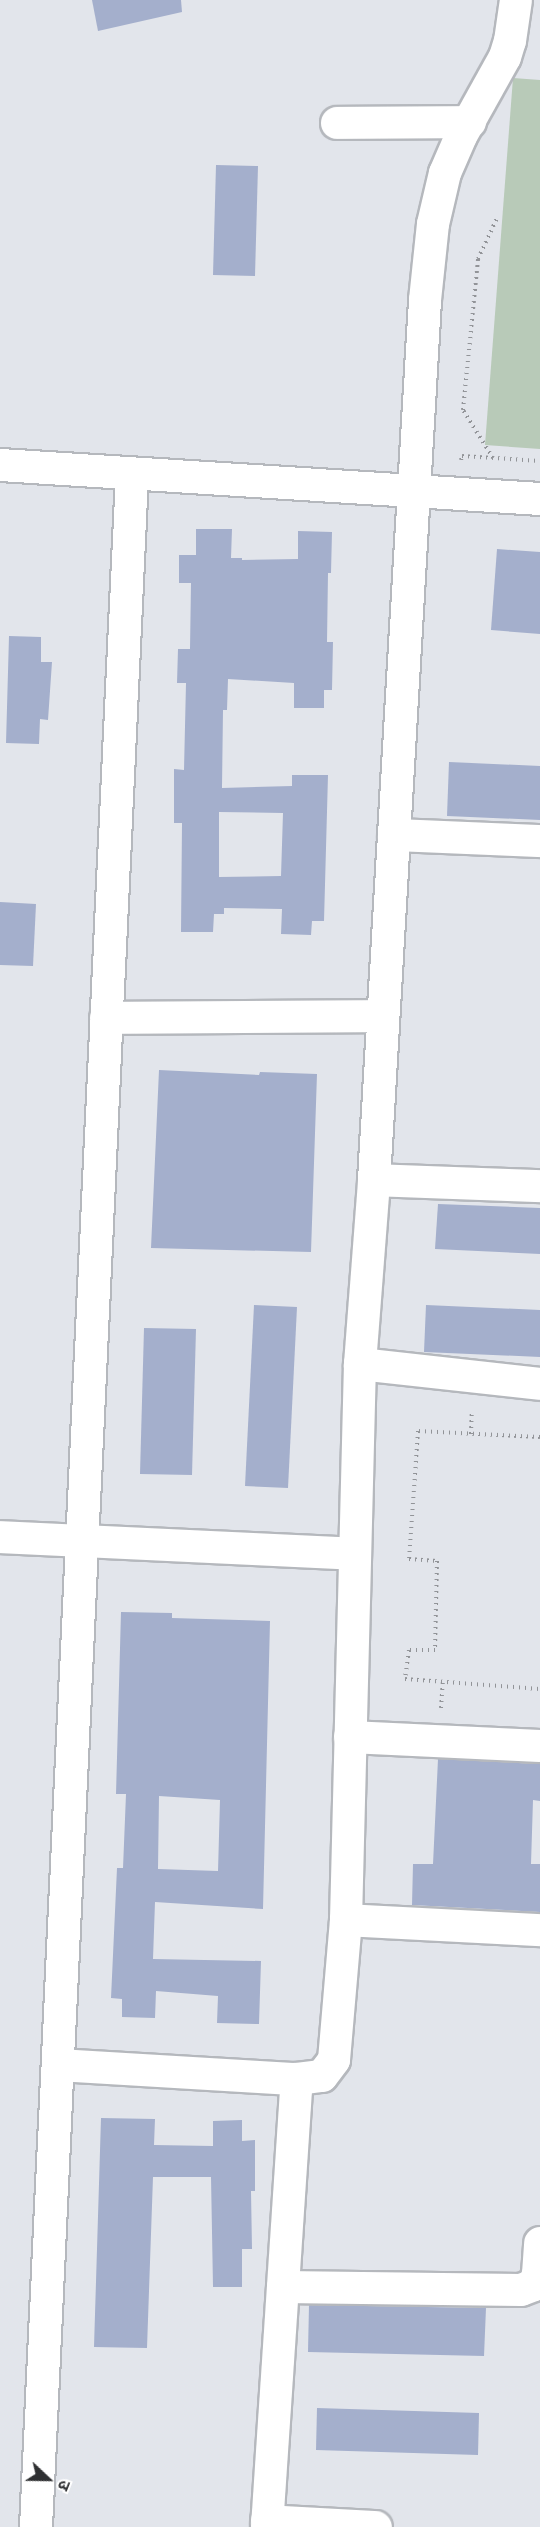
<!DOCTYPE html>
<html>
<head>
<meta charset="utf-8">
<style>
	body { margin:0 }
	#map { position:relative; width:540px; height:2527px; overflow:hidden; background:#e2e5eb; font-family:"Source Serif 4","Noto Sans Devanagari",serif }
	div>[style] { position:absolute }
	.green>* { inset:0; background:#b8cab8 }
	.building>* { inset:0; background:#a4afcc }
	.path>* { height:4px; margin-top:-2px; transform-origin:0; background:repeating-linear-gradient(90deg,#929498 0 1.5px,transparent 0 6px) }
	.roads { filter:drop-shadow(2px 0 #b5b8bd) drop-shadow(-2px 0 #b5b8bd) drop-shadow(0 2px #b5b8bd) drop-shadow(0 -2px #b5b8bd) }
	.street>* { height:32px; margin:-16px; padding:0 16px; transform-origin:16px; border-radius:16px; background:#fff }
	span { translate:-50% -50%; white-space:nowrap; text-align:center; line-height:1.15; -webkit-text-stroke:4.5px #fff; paint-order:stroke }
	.north { position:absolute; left:18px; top:2449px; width:60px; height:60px; -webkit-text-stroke:4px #fff; paint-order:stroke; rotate:112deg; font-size:16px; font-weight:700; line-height:24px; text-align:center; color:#2f3032 }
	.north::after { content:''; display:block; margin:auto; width:21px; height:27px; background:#2f3032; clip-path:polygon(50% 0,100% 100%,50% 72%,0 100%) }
</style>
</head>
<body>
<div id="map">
	<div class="green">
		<div style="clip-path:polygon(513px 78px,540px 80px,540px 449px,485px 445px)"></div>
	</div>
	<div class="building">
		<div style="clip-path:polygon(92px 0,181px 0,182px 12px,98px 31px)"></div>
		<div style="clip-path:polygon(216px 165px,258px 166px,255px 276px,213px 275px)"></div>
		<div style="clip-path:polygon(evenodd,196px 529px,232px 529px,231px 558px,242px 558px,242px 560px,298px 559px,298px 531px,332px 532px,331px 573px,328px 573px,327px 642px,333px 642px,332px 690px,324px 690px,324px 708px,294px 708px,294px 683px,228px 679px,227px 710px,223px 710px,222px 788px,292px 786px,292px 775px,328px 775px,324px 921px,312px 921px,311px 935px,281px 934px,282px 909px,224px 908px,224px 914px,214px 914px,213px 932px,181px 932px,182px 823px,174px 823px,174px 769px,184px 770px,186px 683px,177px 683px,178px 649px,190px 649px,191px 583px,179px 583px,179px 555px,196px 555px,196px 529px,219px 812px,283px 813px,281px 876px,219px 877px,219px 812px)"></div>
		<div style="clip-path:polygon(497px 549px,540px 552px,540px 634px,491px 630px)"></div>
		<div style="clip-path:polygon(9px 636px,41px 637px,41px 662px,52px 662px,48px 720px,40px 719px,39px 744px,6px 743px)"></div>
		<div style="clip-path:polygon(449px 762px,540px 766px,540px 820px,447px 816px)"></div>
		<div style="clip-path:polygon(0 902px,36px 904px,33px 966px,0 965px)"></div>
		<div style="clip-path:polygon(159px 1070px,259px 1075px,260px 1072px,317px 1074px,311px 1252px,151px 1248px)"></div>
		<div style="clip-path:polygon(438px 1204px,540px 1208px,540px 1254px,435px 1249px)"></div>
		<div style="clip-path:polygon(254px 1305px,297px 1307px,288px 1488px,245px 1486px)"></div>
		<div style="clip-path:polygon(426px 1305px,540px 1310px,540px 1357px,424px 1352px)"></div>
		<div style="clip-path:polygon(144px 1328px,196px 1329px,192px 1475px,140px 1474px)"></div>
		<div style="clip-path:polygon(evenodd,121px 1612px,172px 1613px,172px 1618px,270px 1621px,263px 1909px,155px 1902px,153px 1959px,261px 1961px,259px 2024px,217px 2023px,218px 1996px,156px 1991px,155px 2018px,122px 2017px,122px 1999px,111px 1998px,117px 1868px,123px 1868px,126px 1794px,116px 1794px,121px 1612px,159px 1796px,220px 1800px,218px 1871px,158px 1869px,159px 1796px)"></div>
		<div style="clip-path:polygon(438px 1759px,540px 1764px,540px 1801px,533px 1800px,531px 1864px,540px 1864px,540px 1912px,412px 1905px,413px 1864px,433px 1864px)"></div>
		<div style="clip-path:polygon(101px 2118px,155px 2119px,154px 2145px,213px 2146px,213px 2121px,242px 2120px,242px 2141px,255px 2140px,255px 2191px,251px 2191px,252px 2249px,242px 2249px,242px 2287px,213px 2287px,211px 2177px,153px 2177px,147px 2348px,94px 2347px)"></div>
		<div style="clip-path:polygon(309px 2305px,486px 2308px,484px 2356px,308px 2352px)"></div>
		<div style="clip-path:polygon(317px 2408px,479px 2413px,478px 2455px,316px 2450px)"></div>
	</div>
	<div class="path">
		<div style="left:493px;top:458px;width:57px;rotate:-122deg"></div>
		<div style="left:463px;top:410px;width:152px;rotate:-84.3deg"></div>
		<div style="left:478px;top:259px;width:45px;rotate:-65.1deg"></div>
		<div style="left:461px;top:460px;width:4px;rotate:-76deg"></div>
		<div style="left:462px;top:456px;width:78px;rotate:3.7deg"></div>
		<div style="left:471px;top:1434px;width:23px;rotate:-88deg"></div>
		<div style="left:540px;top:1437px;width:122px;rotate:-177.2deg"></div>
		<div style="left:418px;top:1431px;width:128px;rotate:94deg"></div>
		<div style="left:409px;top:1559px;width:28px;rotate:4deg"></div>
		<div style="left:437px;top:1561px;width:89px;rotate:91.3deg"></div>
		<div style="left:435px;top:1650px;width:26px;rotate:180deg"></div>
		<div style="left:409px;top:1650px;width:29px;rotate:98deg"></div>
		<div style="left:405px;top:1679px;width:135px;rotate:4.2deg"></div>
		<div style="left:441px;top:1708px;width:26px;rotate:-86deg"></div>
	</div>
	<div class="roads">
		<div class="street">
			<div style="left:337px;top:123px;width:133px;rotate:-0.4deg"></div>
			<div style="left:0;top:465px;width:541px;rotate:3.6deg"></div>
			<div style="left:394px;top:835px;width:146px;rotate:2.4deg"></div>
			<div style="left:106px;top:1018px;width:277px;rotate:-0.4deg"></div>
			<div style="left:374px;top:1180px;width:166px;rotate:2.1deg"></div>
			<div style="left:360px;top:1364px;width:181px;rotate:6.3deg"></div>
			<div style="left:0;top:1537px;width:354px;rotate:2.7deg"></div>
			<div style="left:350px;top:1737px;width:190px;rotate:2.7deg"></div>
			<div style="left:346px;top:1920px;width:194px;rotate:3deg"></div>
			<div style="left:58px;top:2065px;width:239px;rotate:3.4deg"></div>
			<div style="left:297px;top:2079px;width:25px;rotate:-7deg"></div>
			<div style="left:322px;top:2076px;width:20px;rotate:-53deg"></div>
			<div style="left:334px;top:2060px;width:141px;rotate:-85.1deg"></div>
			<div style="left:346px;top:1920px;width:556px;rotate:-88.56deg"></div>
			<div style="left:360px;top:1364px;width:185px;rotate:-85.6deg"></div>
			<div style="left:374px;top:1180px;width:881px;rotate:-86.68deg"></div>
			<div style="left:425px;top:300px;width:76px;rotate:-84deg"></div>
			<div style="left:433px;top:224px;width:52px;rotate:-76.8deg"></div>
			<div style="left:445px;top:173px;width:40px;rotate:-66.6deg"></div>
			<div style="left:461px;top:136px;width:90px;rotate:-60.9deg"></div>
			<div style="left:505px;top:57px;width:17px;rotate:-73deg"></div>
			<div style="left:510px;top:41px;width:41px;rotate:-81.7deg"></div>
			<div style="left:283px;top:2287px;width:238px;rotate:0.7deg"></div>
			<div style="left:521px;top:2290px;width:14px;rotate:-21deg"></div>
			<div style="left:534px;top:2285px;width:12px;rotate:-70deg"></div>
			<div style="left:538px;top:2274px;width:31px;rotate:-86deg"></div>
			<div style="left:267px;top:2521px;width:109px;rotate:3.2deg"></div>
			<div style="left:36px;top:2527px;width:2055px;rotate:-87.32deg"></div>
			<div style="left:267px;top:2527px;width:449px;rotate:-86.2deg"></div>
		</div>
	</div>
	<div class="north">उ</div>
</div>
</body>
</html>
